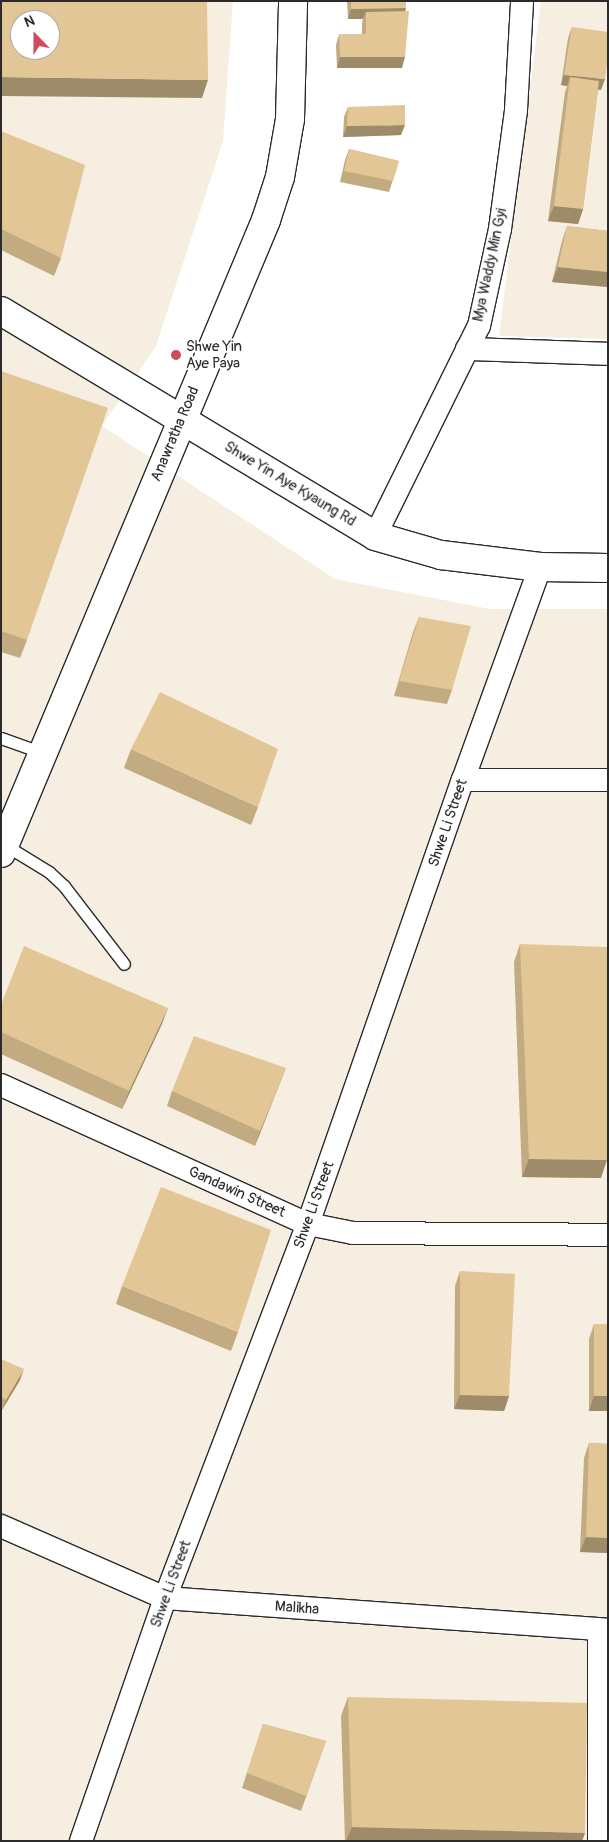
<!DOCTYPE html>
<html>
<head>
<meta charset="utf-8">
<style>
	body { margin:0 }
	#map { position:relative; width:609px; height:1842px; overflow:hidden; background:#fff; font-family:Pangolin,sans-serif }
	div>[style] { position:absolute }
	.built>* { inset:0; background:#f6eee0 }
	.roads { filter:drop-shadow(1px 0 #2b2b2b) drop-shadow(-1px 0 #2b2b2b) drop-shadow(0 1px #2b2b2b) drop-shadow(0 -1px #2b2b2b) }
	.lane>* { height:11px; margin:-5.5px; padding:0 5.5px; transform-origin:5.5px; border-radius:5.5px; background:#fff }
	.street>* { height:22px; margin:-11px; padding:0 11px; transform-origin:11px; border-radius:11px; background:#fff }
	.secondary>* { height:28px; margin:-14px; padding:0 14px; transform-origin:14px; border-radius:14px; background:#fff }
	.wall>* { inset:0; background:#c2aa81 }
	.shaded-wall>* { inset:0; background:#9e8b69 }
	.building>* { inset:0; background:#e2c696 }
	.dots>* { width:14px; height:14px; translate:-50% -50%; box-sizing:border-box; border:2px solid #fff; border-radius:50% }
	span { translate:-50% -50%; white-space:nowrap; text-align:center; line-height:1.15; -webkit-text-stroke:4px #fff; paint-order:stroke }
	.street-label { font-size:15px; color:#2b2b2b }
	.poi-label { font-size:15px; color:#2b2b2b }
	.left { translate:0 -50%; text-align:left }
	.frame { position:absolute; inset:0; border:2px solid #2b2b2b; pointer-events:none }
	.north { position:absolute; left:10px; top:10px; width:50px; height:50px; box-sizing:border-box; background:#fff; border:1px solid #aaa; border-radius:50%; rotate:338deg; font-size:14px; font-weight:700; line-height:20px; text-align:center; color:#2b2b2b }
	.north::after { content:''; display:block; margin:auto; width:18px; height:22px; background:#d1495b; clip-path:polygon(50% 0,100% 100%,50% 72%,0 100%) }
</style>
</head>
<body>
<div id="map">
	<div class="built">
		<div style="clip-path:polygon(evenodd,1px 1px,233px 1px,223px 141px,156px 346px,102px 426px,335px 579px,490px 609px,608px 609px,608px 1841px,1px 1841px,1px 1px,20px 20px,50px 20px,50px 50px,20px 50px,20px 20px)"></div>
		<div style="clip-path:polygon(541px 1px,608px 1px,608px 339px,499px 336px)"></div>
	</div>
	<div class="roads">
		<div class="lane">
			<div style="left:1px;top:738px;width:45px;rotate:19.7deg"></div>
			<div style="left:5px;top:845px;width:52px;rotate:31.5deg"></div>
			<div style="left:49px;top:872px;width:21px;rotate:43deg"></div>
			<div style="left:64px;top:886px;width:98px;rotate:52.4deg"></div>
		</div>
		<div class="street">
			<div style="left:467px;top:349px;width:141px;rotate:2deg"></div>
			<div style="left:375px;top:536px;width:234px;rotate:-63.7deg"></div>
			<div style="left:479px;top:326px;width:99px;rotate:-77.8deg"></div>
			<div style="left:500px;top:229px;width:120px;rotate:-82.3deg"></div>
			<div style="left:516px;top:110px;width:109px;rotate:-86.8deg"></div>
			<div style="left:463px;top:780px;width:145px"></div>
			<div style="left:1px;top:1085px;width:337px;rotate:24.4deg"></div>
			<div style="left:308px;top:1224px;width:46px;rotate:11.3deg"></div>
			<div style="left:353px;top:1233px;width:255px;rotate:0.4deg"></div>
			<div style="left:1px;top:1526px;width:179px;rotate:23.7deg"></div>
			<div style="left:165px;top:1598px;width:444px;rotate:4.1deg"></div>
			<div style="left:81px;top:1841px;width:257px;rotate:-70.9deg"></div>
			<div style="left:165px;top:1598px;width:400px;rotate:-69.1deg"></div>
			<div style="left:308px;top:1224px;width:470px;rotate:-70.8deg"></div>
			<div style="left:463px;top:780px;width:226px;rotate:-70.1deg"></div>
			<div style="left:599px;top:1841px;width:211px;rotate:-90deg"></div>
		</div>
		<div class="secondary">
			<div style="left:1px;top:311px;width:436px;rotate:31deg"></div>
			<div style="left:375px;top:536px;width:69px;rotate:16.1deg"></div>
			<div style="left:441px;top:555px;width:100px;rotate:6.9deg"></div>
			<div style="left:540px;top:567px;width:68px;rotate:0.8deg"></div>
			<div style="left:1px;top:853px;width:686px;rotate:-67.28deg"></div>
			<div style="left:266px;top:220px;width:45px;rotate:-72deg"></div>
			<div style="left:280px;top:177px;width:59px;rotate:-80.2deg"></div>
			<div style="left:290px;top:119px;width:118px;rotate:-88.5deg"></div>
		</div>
	</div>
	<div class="wall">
		<div style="clip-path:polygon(347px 1px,406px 1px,402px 68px,337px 68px,336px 45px,339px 34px,362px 34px,362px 23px,363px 19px,348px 19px)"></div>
		<div style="clip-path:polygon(572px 27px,601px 90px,598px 89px,583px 209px,578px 224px,548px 221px,565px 92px,567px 86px,561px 85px,568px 38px)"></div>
		<div style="clip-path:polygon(348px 107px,401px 135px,343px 137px,344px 117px)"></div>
		<div style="clip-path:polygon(1px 131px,61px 258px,54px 276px,1px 250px)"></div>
		<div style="clip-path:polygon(349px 149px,399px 161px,389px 192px,340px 182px,345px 160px)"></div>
		<div style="clip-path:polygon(567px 226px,608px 231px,608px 287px,552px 282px,562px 241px)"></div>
		<div style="clip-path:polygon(1px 371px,27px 640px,20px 658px,1px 652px)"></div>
		<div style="clip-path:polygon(419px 617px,452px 690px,447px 704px,394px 696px,413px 632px)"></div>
		<div style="clip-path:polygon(131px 749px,258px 807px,251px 825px,124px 768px)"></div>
		<div style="clip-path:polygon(520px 944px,601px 1178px,522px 1177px,514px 962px)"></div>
		<div style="clip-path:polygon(1px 1005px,168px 1008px,161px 1026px,122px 1109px,1px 1054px)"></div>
		<div style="clip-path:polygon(286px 1068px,255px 1146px,167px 1106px,172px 1091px)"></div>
		<div style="clip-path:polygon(460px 1271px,509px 1396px,504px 1411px,454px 1409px,455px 1286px)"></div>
		<div style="clip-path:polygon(122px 1286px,238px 1332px,231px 1351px,116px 1304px)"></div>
		<div style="clip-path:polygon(594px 1324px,608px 1411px,589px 1411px,589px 1339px)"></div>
		<div style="clip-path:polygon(1px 1359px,20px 1380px,2px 1410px,1px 1410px)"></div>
		<div style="clip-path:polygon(589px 1443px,608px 1444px,608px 1553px,580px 1552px,584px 1458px)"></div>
		<div style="clip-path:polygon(348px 1697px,585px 1833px,582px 1841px,345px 1841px,341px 1716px)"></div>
		<div style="clip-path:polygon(263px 1724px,326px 1741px,301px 1811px,242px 1788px)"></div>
	</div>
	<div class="shaded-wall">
		<div style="clip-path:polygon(406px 8px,403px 18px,366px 12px,363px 19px,348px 19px,351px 9px)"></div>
		<div style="clip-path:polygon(340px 57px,405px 57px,402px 68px,337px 68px)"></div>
		<div style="clip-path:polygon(564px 75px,605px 79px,601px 90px,569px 86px,570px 77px,567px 86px,561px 85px)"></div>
		<div style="clip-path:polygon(1px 77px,208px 80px,202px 98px,1px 96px)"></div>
		<div style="clip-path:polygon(405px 125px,401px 135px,343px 137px,347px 126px)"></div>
		<div style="clip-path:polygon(554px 206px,583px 209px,578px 224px,548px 221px)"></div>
		<div style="clip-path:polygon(558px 267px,608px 272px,608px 287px,552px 282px)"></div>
		<div style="clip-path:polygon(168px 1008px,161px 1026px,122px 1109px,129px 1091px)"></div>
		<div style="clip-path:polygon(286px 1068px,280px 1082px,255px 1146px,260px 1131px)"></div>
		<div style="clip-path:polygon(529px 1159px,607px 1160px,601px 1178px,522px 1177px)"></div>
		<div style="clip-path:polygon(24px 1369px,20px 1380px,2px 1410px,6px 1400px)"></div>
		<div style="clip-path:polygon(460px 1395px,509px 1396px,504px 1411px,454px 1409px)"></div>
		<div style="clip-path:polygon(594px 1396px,608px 1396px,608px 1411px,589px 1411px)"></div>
		<div style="clip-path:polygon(586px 1537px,608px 1538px,608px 1553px,580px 1552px)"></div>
		<div style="clip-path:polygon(352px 1827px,585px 1833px,582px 1841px,346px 1841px)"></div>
	</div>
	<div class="building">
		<div style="clip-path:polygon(evenodd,1px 1px,207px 1px,208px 80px,1px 77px,1px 1px,20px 20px,50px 20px,50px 50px,20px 50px,20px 20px)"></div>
		<div style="clip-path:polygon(351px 1px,406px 1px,406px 8px,351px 9px)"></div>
		<div style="clip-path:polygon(409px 11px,405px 57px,340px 57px,339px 34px,366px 34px,366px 12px)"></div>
		<div style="clip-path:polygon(572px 27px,608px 32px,608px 57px,605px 79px,564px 75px)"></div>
		<div style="clip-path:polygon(570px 77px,599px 81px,583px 209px,554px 206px)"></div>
		<div style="clip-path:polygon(405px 105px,405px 125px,347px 126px,348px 107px)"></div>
		<div style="clip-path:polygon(1px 131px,85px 165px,61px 258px,1px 229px)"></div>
		<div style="clip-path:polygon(349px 149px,399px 161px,393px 181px,344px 171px)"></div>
		<div style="clip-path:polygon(567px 226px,608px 231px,608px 272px,558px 267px)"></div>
		<div style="clip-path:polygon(1px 371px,108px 408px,27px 640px,1px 631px)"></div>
		<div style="clip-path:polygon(419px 617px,471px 626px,452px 690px,399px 681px)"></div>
		<div style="clip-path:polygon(160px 692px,278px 749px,258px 807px,131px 749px)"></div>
		<div style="clip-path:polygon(520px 944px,608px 947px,607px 1160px,529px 1159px)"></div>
		<div style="clip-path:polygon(24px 946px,168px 1008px,129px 1091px,1px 1032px,1px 1005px)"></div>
		<div style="clip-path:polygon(194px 1036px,286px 1068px,260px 1131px,172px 1091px)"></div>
		<div style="clip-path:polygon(161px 1187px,271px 1230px,238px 1332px,122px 1286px)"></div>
		<div style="clip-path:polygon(460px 1271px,515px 1274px,509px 1396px,460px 1395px)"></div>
		<div style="clip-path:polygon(594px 1324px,608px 1324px,608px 1396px,594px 1396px)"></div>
		<div style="clip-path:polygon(1px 1359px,24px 1369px,6px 1400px,1px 1397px)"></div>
		<div style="clip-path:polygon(589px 1443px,608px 1444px,608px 1538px,586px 1537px)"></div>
		<div style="clip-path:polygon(348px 1697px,587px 1703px,585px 1833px,352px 1827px)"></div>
		<div style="clip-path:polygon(263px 1724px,326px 1741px,306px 1796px,247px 1773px)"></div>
	</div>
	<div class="dots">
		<div style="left:176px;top:355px;background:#d1495b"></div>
	</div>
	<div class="street-label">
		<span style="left:490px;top:265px;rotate:-78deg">Mya Waddy Min Gyi</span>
		<span style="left:175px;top:434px;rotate:-67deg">Anawratha Road</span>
		<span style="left:290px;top:484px;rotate:31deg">Shwe Yin Aye Kyaung Rd</span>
		<span style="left:448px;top:823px;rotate:-71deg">Shwe Li Street</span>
		<span style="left:237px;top:1192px;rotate:24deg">Gandawin Street</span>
		<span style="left:314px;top:1205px;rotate:-70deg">Shwe Li Street</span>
		<span style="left:171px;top:1584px;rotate:-70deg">Shwe Li Street</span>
		<span style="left:297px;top:1608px;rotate:4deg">Malikha</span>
	</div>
	<div class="poi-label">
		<span class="left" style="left:186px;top:355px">Shwe Yin<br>Aye Paya</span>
	</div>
	<div class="frame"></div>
	<div class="north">N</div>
</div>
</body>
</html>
